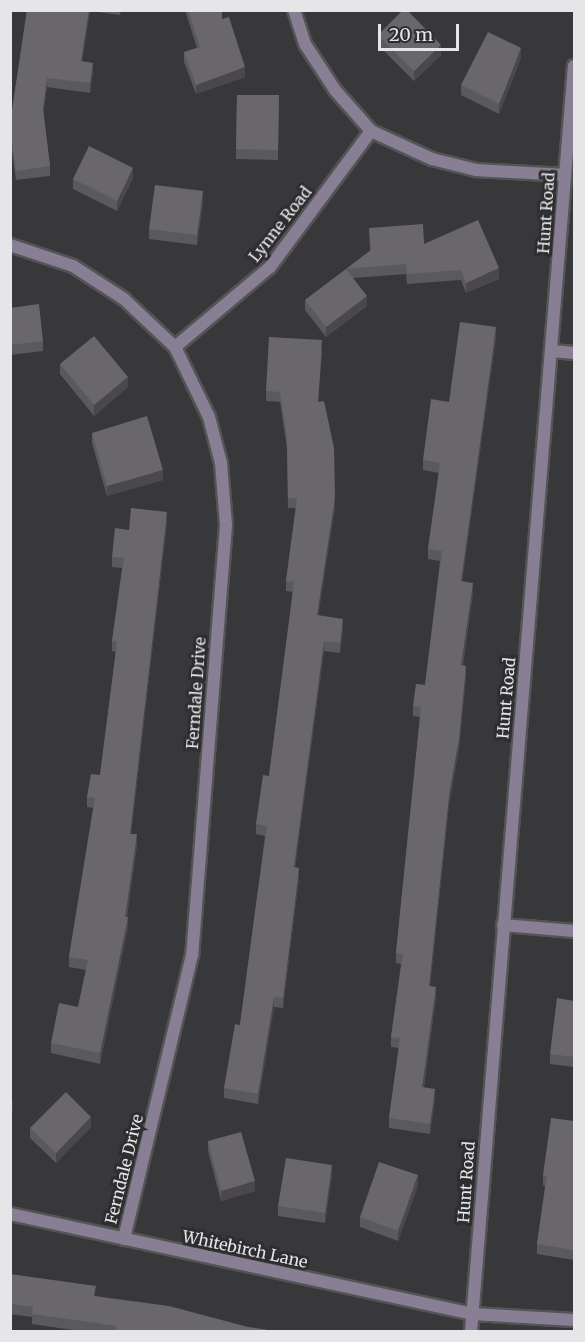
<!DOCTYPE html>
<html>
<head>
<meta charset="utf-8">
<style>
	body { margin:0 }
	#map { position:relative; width:585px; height:1342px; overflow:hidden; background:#38373a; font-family:Merriweather,serif }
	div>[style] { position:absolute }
	.roads { filter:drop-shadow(2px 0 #545356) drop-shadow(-2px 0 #545356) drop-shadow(0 2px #545356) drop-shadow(0 -2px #545356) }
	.minor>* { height:12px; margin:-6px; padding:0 6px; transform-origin:6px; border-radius:6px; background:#897f94 }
	.wall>* { inset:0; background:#5a595c }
	.shaded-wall>* { inset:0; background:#4a484b }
	.building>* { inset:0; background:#69676b }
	span { translate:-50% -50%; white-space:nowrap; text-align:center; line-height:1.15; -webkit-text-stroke:6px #2e2d30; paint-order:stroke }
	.street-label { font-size:16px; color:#e6e5e7 }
	.frame { position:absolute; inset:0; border:12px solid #e6e5e7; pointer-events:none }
	.scale { position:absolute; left:378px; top:24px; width:81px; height:27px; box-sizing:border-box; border:3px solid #e6e5e7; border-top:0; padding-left:8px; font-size:18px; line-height:21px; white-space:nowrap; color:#e6e5e7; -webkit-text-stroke:4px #2e2d30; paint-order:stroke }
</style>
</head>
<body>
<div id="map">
	<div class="roads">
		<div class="minor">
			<div style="left:294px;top:10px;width:36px;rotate:72deg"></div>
			<div style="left:305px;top:44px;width:55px;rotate:56.9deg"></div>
			<div style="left:335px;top:90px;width:55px;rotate:48.7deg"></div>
			<div style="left:371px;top:131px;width:67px;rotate:24.7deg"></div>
			<div style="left:432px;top:159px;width:45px;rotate:14deg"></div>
			<div style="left:476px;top:170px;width:89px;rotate:3.2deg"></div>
			<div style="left:10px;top:245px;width:66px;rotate:18.4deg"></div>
			<div style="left:73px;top:266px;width:61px;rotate:32.9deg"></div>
			<div style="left:124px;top:299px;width:70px;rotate:43.3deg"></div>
			<div style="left:175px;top:347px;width:78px;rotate:64.1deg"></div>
			<div style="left:209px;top:417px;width:48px;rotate:75.4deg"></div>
			<div style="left:221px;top:463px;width:62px;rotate:85.4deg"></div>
			<div style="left:226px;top:525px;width:431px;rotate:94.5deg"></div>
			<div style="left:192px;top:955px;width:292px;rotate:103.5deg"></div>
			<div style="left:175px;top:347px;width:124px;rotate:-40.1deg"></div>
			<div style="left:270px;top:267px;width:169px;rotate:-53.4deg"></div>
			<div style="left:552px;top:351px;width:22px;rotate:5deg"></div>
			<div style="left:503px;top:925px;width:71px;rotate:4.8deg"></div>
			<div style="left:10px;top:1214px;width:474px;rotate:12.2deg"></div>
			<div style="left:473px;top:1314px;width:101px;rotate:3.4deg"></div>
			<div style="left:471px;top:1332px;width:1270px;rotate:-85.35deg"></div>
		</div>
	</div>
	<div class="wall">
		<div style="clip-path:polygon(27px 10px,121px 10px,120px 15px,90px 11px,82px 61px,93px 72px,90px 93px,47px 87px,43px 113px,50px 166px,50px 176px,16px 180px,10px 137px,10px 124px)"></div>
		<div style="clip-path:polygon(185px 10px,222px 10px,222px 19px,245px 77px,196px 94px,184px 62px,184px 52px,197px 48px)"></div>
		<div style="clip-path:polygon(378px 35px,441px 55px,414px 81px,378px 45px)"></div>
		<div style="clip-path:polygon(521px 58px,499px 114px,461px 95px,461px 85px)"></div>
		<div style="clip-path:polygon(237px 95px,279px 95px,278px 160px,236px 159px)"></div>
		<div style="clip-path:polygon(133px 178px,117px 211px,73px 189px,73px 179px)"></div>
		<div style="clip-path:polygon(203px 202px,197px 245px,149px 239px,149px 229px)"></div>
		<div style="clip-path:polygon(369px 228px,424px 244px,499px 279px,466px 293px,461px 280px,407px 284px,406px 274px,353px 278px,367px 306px,326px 337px,305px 310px,305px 300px,370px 251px)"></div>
		<div style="clip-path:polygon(10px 308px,43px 341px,43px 351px,10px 355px)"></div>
		<div style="clip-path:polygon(496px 337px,462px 581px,473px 593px,463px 665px,466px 676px,459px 749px,449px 805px,430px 986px,436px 997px,424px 1087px,435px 1099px,430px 1134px,389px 1128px,389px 1118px,399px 1048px,391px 1047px,391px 1037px,401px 964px,396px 963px,396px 953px,420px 717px,413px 716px,413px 706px,425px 685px,440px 561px,428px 559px,428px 549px,439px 473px,423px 470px,423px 460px,449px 402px)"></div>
		<div style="clip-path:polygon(322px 350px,318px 402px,335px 507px,318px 615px,343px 629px,340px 653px,324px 651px,295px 867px,299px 878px,283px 1008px,274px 1007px,258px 1104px,224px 1098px,224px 1088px,240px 1025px,265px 836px,256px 834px,256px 824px,269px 776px,293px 592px,286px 591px,286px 581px,296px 508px,288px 508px,287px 448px,280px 402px,266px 401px,266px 391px)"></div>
		<div style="clip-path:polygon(60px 364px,128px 387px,94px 416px,60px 374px)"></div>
		<div style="clip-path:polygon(92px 433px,163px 480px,107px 496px,92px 443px)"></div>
		<div style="clip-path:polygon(167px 522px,131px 834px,137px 845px,127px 917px,128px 927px,100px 1064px,51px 1053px,51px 1043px,78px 1007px,86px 970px,69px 967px,69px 957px,93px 808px,87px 807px,87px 797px,100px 775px,116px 652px,112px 651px,112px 641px,122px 568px,112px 567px,112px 557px,129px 530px)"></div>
		<div style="clip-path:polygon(574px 831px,574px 851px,573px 851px)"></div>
		<div style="clip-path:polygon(574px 1001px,574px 1067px,550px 1064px,550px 1054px)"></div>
		<div style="clip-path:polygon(574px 1121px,574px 1260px,537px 1254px,537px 1244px,545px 1186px,543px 1185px,543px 1175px)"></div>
		<div style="clip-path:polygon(91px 1127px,56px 1163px,30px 1138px,30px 1128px)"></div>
		<div style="clip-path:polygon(208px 1141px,255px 1191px,221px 1201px,208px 1151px)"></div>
		<div style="clip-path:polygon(332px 1175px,325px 1223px,278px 1216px,278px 1206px)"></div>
		<div style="clip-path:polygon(418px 1186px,398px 1241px,360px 1227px,360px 1217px)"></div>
		<div style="clip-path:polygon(10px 1274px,96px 1296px,248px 1327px,281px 1332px,86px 1332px,32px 1324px,32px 1317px,10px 1314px)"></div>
	</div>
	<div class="shaded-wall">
		<div style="clip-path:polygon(89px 10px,90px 10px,81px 71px,81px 61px)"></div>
		<div style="clip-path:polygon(441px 45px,441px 55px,414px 81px,414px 71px)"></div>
		<div style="clip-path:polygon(521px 48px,521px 58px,499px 114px,499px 104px)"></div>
		<div style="clip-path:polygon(93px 63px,93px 72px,90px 93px,90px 83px)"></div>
		<div style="clip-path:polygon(245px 67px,245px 77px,196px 94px,196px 85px)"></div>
		<div style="clip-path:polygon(47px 78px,47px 87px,43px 118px,43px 108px)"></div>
		<div style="clip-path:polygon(133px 168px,133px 178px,117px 211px,117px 201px)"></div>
		<div style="clip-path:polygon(203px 191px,203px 202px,197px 245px,197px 235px)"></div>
		<div style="clip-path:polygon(499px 268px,499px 279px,466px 293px,466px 283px)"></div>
		<div style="clip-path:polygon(367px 296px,367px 306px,326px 337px,326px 327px)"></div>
		<div style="clip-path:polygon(496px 327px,496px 337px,461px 591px,461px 581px)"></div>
		<div style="clip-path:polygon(128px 377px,128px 387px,94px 416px,94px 405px)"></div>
		<div style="clip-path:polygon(163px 470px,163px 480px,107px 496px,107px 486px)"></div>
		<div style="clip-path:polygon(335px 497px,335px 507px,317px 625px,317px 615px)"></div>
		<div style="clip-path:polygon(167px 512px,167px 522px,130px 844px,130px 834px)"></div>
		<div style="clip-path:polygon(473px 583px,473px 593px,461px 675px,461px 665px)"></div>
		<div style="clip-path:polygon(343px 619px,343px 629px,340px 653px,340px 643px)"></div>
		<div style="clip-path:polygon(324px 641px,324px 651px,294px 877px,294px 867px)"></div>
		<div style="clip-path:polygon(466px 666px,466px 676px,459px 749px,449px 805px,429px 996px,429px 986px,449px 795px)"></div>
		<div style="clip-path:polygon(137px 834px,137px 845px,125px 927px,125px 917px)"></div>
		<div style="clip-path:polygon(299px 868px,299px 878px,283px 1008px,283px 998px)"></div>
		<div style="clip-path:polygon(128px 917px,128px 927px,100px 1064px,100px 1053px)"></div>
		<div style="clip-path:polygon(436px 987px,436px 997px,422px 1097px,422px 1087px)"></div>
		<div style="clip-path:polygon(274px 997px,274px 1007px,258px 1104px,258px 1094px)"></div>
		<div style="clip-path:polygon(435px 1089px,435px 1099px,430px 1134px,430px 1124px)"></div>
		<div style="clip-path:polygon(13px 1100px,13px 1110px,10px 1114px,10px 1104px)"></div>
		<div style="clip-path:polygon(91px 1117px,91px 1127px,56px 1163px,56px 1153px)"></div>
		<div style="clip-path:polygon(332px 1165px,332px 1175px,325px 1223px,325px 1213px)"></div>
		<div style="clip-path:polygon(418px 1175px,418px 1186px,398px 1241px,398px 1231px)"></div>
		<div style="clip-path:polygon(255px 1181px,255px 1191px,221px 1201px,221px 1191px)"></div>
	</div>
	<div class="building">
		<div style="clip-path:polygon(27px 10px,89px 10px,81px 61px,93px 63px,90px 83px,47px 78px,43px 108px,50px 166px,16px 171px,10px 124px)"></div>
		<div style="clip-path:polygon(188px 10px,222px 10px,222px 19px,229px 17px,245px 67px,196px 85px,184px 52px,200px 47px)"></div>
		<div style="clip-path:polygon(403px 10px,407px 10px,441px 45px,414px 71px,378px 35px)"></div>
		<div style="clip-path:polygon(488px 32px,521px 48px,499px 104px,461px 85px)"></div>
		<div style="clip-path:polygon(237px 95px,279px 95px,278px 150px,236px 149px)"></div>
		<div style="clip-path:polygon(89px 146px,133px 168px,117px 201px,73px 179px)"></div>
		<div style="clip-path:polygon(155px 185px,203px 191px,197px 235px,149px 229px)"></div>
		<div style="clip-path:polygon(478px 220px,499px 268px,466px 283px,461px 270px,407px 274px,406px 264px,346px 269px,371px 250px,369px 228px,423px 224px,424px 244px)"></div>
		<div style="clip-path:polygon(346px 269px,367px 296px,326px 327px,305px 300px)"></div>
		<div style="clip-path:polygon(39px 304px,43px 341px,10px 345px,10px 308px)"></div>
		<div style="clip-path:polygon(460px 322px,496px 327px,461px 581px,473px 583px,461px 665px,466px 666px,459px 739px,449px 795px,429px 986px,436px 987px,422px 1087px,435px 1089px,430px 1124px,389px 1118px,400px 1038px,391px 1037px,403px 954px,396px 953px,421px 707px,413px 706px,416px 684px,425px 685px,442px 551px,428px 549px,440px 463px,423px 460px,431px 399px,449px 402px)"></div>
		<div style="clip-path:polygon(94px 336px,128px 377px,94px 405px,60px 364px)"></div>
		<div style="clip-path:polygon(269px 337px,322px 340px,318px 402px,324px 401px,334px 448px,335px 497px,317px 615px,343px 619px,340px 643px,324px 641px,294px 867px,299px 868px,283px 998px,274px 997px,258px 1094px,224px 1088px,235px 1024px,240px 1025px,254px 920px,267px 826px,256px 824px,263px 775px,269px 776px,294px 582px,286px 581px,297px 498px,288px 498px,287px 438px,280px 392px,266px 391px)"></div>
		<div style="clip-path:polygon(147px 416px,163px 470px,107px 486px,92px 433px)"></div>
		<div style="clip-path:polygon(131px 508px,167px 512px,130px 834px,137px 834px,125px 917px,128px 917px,100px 1053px,51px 1043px,59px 1003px,78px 1007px,88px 960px,69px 957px,95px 798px,87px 797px,91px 774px,100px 775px,117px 642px,112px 641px,124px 558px,112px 557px,115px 528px,129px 530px)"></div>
		<div style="clip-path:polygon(557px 998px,574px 1001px,574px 1057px,550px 1054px)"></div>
		<div style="clip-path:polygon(66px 1092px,91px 1117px,56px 1153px,30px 1128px)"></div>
		<div style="clip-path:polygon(551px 1118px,574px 1121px,574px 1250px,537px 1244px,547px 1176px,543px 1175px)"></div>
		<div style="clip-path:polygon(241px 1132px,255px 1181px,221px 1191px,208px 1141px)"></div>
		<div style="clip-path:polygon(286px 1158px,332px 1165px,325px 1213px,278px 1206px)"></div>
		<div style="clip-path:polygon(379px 1162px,418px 1175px,398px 1231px,360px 1217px)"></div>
		<div style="clip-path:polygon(10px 1274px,96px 1286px,94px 1296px,169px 1306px,248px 1327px,281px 1332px,116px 1332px,117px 1326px,32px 1314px,33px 1307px,10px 1304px)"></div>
	</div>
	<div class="street-label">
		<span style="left:546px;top:213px;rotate:-86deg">Hunt Road</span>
		<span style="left:280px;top:224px;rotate:-52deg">Lynne Road</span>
		<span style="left:196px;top:693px;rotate:-86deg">Ferndale Drive</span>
		<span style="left:506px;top:698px;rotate:-85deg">Hunt Road</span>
		<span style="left:124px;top:1169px;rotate:-76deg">Ferndale Drive</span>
		<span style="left:466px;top:1182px;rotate:-86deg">Hunt Road</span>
		<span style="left:245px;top:1249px;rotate:12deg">Whitebirch Lane</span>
	</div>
	<div class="frame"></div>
	<div class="scale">20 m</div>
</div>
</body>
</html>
